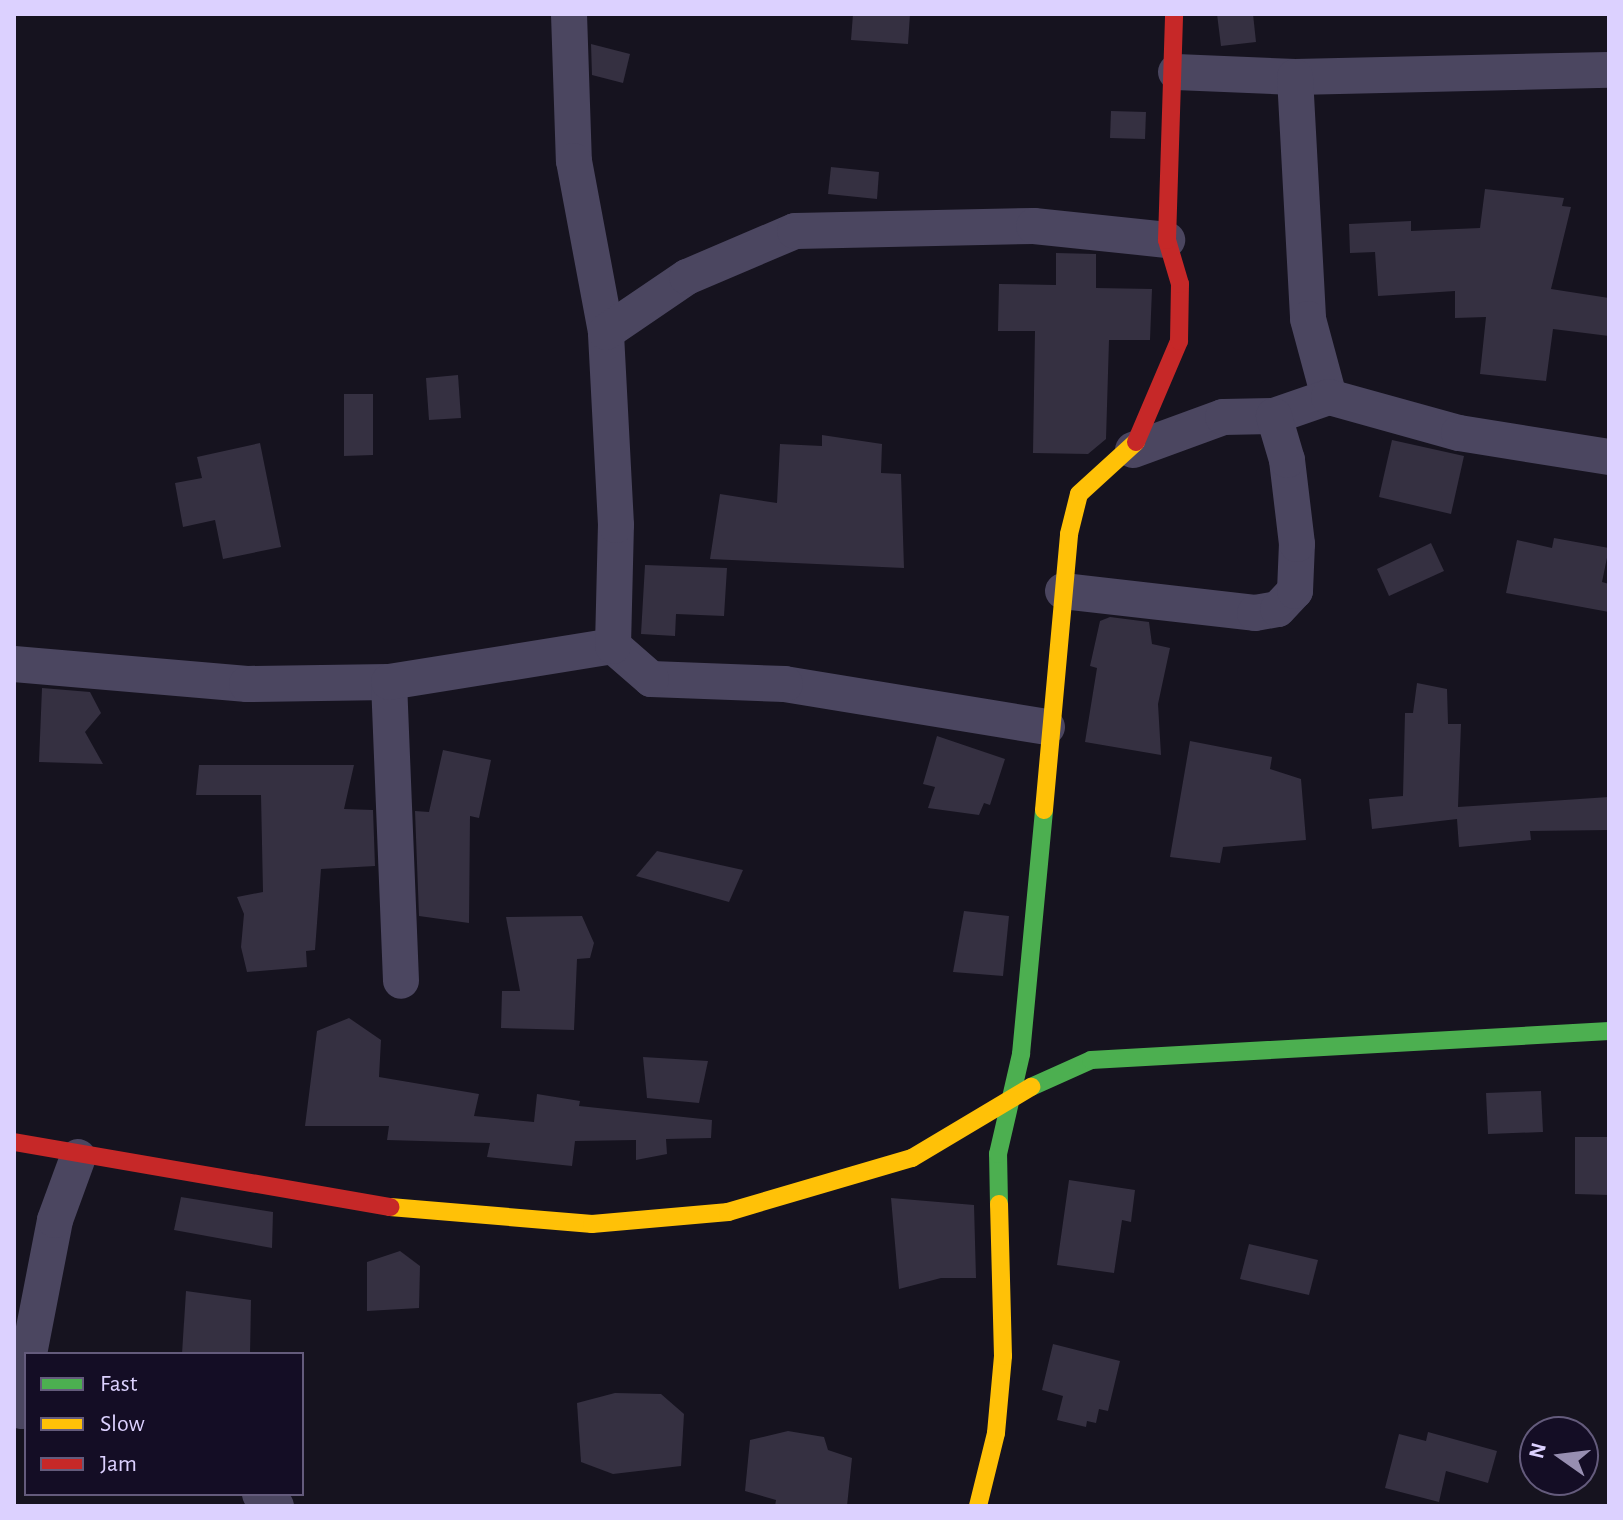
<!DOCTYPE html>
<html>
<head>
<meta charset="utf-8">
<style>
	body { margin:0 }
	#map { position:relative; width:1623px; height:1520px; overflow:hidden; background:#16131f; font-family:"Alegreya Sans",sans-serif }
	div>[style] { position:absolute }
	.building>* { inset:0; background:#353041 }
	.street>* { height:36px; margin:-18px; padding:0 18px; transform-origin:18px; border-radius:18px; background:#4b4660 }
	.fast>* { height:18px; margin:-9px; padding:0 9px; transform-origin:9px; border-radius:9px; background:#4caf50 }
	.slow>* { height:18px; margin:-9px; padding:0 9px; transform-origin:9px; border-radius:9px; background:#ffc107 }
	.jam>* { height:18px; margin:-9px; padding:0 9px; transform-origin:9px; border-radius:9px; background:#c62828 }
	span { translate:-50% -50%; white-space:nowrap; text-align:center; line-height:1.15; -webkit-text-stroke:7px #140d25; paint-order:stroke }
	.frame { position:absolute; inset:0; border:16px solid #dcd1ff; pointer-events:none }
	.legend { position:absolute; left:24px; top:1352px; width:280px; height:144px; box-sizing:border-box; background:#140d25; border:2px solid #645b7c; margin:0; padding:10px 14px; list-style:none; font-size:24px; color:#dcd1ff }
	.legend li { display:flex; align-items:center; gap:16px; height:40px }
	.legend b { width:40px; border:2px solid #645b7c }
	.north { position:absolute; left:1519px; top:1416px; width:80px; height:80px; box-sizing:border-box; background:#140d25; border:2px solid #645b7c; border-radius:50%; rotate:284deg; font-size:22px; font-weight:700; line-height:32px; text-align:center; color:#dcd1ff }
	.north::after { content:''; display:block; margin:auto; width:28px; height:36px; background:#978eb1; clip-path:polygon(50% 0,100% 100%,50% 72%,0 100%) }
</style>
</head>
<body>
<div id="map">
	<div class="building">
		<div style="clip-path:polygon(853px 14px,910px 14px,908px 44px,851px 40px)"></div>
		<div style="clip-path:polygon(1217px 14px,1253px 14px,1256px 42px,1221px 46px)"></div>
		<div style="clip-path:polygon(591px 44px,630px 54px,623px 83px,592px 75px)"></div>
		<div style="clip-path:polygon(1111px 111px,1146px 112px,1145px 139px,1110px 138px)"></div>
		<div style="clip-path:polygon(831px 167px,879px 172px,877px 199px,828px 194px)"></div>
		<div style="clip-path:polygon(1485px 189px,1564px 198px,1562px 206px,1571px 207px,1551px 289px,1609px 298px,1609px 336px,1553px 329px,1546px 381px,1480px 374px,1486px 317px,1455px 318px,1455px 291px,1378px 296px,1375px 252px,1350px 253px,1349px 224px,1411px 221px,1411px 231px,1480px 228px)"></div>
		<div style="clip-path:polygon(1056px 253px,1096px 254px,1096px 288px,1152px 289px,1150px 340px,1109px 340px,1106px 439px,1088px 454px,1033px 453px,1035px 331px,998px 331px,999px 284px,1056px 285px)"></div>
		<div style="clip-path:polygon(458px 375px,461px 418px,429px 420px,426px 378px)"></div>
		<div style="clip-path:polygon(344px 394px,373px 394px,373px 455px,344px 456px)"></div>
		<div style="clip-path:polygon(822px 435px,882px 444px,881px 473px,901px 474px,904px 568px,710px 559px,720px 494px,777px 503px,780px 444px,822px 446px)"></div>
		<div style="clip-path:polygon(1392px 440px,1464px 456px,1451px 514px,1379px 497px)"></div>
		<div style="clip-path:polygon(260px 443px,281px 547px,223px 559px,215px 520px,183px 527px,175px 483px,202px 478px,197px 457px)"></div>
		<div style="clip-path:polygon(1554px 538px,1609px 548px,1602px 582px,1609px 584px,1609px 612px,1506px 593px,1517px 540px,1552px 548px)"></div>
		<div style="clip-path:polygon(1431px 543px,1444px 571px,1389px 596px,1377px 569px)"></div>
		<div style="clip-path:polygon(645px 565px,727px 568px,724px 616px,676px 614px,675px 636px,641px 634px)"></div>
		<div style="clip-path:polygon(1110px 617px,1149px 622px,1152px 644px,1170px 648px,1158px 704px,1161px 755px,1085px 742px,1097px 668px,1090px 666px,1100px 621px)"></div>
		<div style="clip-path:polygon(1417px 683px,1447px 689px,1448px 724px,1461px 724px,1458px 807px,1609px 797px,1609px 830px,1530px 831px,1531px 840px,1459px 847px,1457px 819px,1372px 829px,1369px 799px,1403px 796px,1405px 713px,1413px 713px)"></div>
		<div style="clip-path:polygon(42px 688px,90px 692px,101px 713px,85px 732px,103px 764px,39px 762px)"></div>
		<div style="clip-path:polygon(937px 736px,1005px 759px,990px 805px,984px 803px,979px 815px,928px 808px,935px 787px,923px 784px)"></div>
		<div style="clip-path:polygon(1190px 741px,1272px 757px,1270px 769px,1301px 779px,1306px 840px,1223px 847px,1220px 863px,1170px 857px)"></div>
		<div style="clip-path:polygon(443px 750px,491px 760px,479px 818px,470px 816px,469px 923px,419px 916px,415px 811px,429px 812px)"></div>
		<div style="clip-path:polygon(199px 765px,354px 765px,344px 809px,373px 810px,375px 866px,321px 869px,315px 950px,306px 951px,307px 967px,247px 972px,241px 947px,244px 914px,237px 897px,263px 892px,261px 795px,196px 795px)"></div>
		<div style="clip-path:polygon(657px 851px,743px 870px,729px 902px,636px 876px)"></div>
		<div style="clip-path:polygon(964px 911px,1009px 916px,1003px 976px,953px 972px)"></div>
		<div style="clip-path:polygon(582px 916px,594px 943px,590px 958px,577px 959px,574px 1030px,501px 1028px,502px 991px,520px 991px,506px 917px)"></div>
		<div style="clip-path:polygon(349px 1018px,381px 1040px,379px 1077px,479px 1094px,474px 1116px,534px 1122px,537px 1094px,580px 1101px,579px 1106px,712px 1120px,711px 1138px,666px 1139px,667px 1154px,636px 1160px,636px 1140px,575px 1141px,572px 1166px,487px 1157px,490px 1143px,387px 1140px,389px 1126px,305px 1126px,317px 1031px)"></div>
		<div style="clip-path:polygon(643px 1057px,708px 1061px,699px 1103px,647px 1098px)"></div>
		<div style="clip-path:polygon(1541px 1091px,1543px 1132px,1488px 1134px,1486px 1093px)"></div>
		<div style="clip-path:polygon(1575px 1137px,1609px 1137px,1609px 1195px,1575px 1194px)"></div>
		<div style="clip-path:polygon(1069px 1180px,1135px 1190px,1131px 1222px,1122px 1220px,1114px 1273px,1057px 1265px)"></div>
		<div style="clip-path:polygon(181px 1197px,273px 1212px,272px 1248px,174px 1230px)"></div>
		<div style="clip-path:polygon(891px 1198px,974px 1205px,976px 1278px,941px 1278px,899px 1289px)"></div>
		<div style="clip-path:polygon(1249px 1244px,1318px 1260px,1309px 1295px,1240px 1279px)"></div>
		<div style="clip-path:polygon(400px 1251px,420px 1266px,419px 1308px,367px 1311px,367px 1262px)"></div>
		<div style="clip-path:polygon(186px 1291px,251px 1300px,250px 1354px,182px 1354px)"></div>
		<div style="clip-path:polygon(1053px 1344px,1120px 1361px,1108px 1411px,1099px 1409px,1096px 1423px,1087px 1421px,1086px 1427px,1057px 1420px,1063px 1396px,1042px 1390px)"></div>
		<div style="clip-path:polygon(615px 1393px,661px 1394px,684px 1414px,681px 1466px,613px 1474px,581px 1462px,577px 1403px)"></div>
		<div style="clip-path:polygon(788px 1431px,824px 1437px,828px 1450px,852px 1458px,847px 1506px,775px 1506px,776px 1500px,745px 1491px,750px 1440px)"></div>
		<div style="clip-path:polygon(1428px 1432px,1497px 1451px,1488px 1483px,1446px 1471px,1439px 1502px,1385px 1488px,1399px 1434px,1426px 1441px)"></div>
	</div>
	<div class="street">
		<div style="left:569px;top:14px;width:147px;rotate:88.1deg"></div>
		<div style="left:574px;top:161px;width:174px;rotate:79.4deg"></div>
		<div style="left:1176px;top:72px;width:119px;rotate:2.4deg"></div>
		<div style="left:1295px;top:77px;width:314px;rotate:-1.3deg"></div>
		<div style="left:1295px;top:77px;width:242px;rotate:86.9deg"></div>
		<div style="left:1308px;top:319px;width:81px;rotate:74.9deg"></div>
		<div style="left:1133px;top:450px;width:96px;rotate:-20.1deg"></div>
		<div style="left:1223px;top:417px;width:51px;rotate:-1.1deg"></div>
		<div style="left:1274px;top:416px;width:58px;rotate:-19.1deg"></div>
		<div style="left:1329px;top:397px;width:135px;rotate:15.5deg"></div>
		<div style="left:1459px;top:433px;width:152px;rotate:9.1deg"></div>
		<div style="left:1063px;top:591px;width:193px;rotate:6.5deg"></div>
		<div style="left:1255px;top:613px;width:23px;rotate:-10deg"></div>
		<div style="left:1278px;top:609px;width:25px;rotate:-47deg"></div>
		<div style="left:1295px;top:591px;width:47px;rotate:-87.6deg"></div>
		<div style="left:1297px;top:544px;width:85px;rotate:-96.8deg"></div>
		<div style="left:1287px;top:460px;width:46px;rotate:-106.5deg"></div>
		<div style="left:14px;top:664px;width:234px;rotate:4.9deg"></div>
		<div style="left:247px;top:684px;width:142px;rotate:-0.8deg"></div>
		<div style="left:389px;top:682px;width:299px;rotate:87.7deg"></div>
		<div style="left:389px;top:682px;width:227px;rotate:-9.1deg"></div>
		<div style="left:1047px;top:727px;width:266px;rotate:-170.7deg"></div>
		<div style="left:785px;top:684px;width:134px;rotate:-177.9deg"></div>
		<div style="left:651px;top:679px;width:50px;rotate:-139deg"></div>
		<div style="left:613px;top:646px;width:121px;rotate:-88.6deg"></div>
		<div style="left:616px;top:525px;width:193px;rotate:-93deg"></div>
		<div style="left:606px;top:332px;width:98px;rotate:-34.2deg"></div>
		<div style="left:687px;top:277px;width:117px;rotate:-23.1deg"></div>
		<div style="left:795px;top:231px;width:239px;rotate:-1.2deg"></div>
		<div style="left:1034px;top:226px;width:134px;rotate:6deg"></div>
		<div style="left:29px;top:1354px;width:136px;rotate:-79deg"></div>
		<div style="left:55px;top:1220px;width:67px;rotate:-69.9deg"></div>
		<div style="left:21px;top:1411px;width:37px;rotate:-82deg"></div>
		<div style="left:260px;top:1494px;width:20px;rotate:37deg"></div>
	</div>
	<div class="fast">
		<div style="left:1031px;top:1087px;width:66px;rotate:-24.2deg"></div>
		<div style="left:1091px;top:1060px;width:519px;rotate:-3.2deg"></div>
		<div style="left:999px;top:1204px;width:50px;rotate:-91.1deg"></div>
		<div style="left:998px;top:1154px;width:103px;rotate:-77deg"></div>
		<div style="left:1021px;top:1054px;width:245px;rotate:-84.6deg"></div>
	</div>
	<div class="slow">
		<div style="left:1044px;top:810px;width:277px;rotate:-84.8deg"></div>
		<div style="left:1069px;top:534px;width:41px;rotate:-76deg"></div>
		<div style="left:1079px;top:494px;width:77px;rotate:-42.4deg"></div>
		<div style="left:390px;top:1207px;width:203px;rotate:4.8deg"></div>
		<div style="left:592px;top:1224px;width:137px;rotate:-5deg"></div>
		<div style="left:728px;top:1212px;width:192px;rotate:-16.4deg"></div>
		<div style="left:912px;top:1158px;width:139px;rotate:-30.8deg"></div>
		<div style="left:978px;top:1506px;width:75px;rotate:-76.1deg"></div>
		<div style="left:996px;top:1433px;width:77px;rotate:-84.8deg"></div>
		<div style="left:1003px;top:1356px;width:152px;rotate:-91.5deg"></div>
	</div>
	<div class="jam">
		<div style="left:1136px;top:442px;width:110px;rotate:-66.9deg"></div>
		<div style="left:1179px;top:341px;width:57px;rotate:-89deg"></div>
		<div style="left:1180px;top:284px;width:46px;rotate:-106.5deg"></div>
		<div style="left:1167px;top:240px;width:226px;rotate:-88.2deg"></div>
		<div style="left:14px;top:1142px;width:382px;rotate:9.8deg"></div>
	</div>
	<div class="frame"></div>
	<ul class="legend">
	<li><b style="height:10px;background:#4caf50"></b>Fast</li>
	<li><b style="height:10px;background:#ffc107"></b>Slow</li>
	<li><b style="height:10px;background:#c62828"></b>Jam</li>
	</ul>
	<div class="north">N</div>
</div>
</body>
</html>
